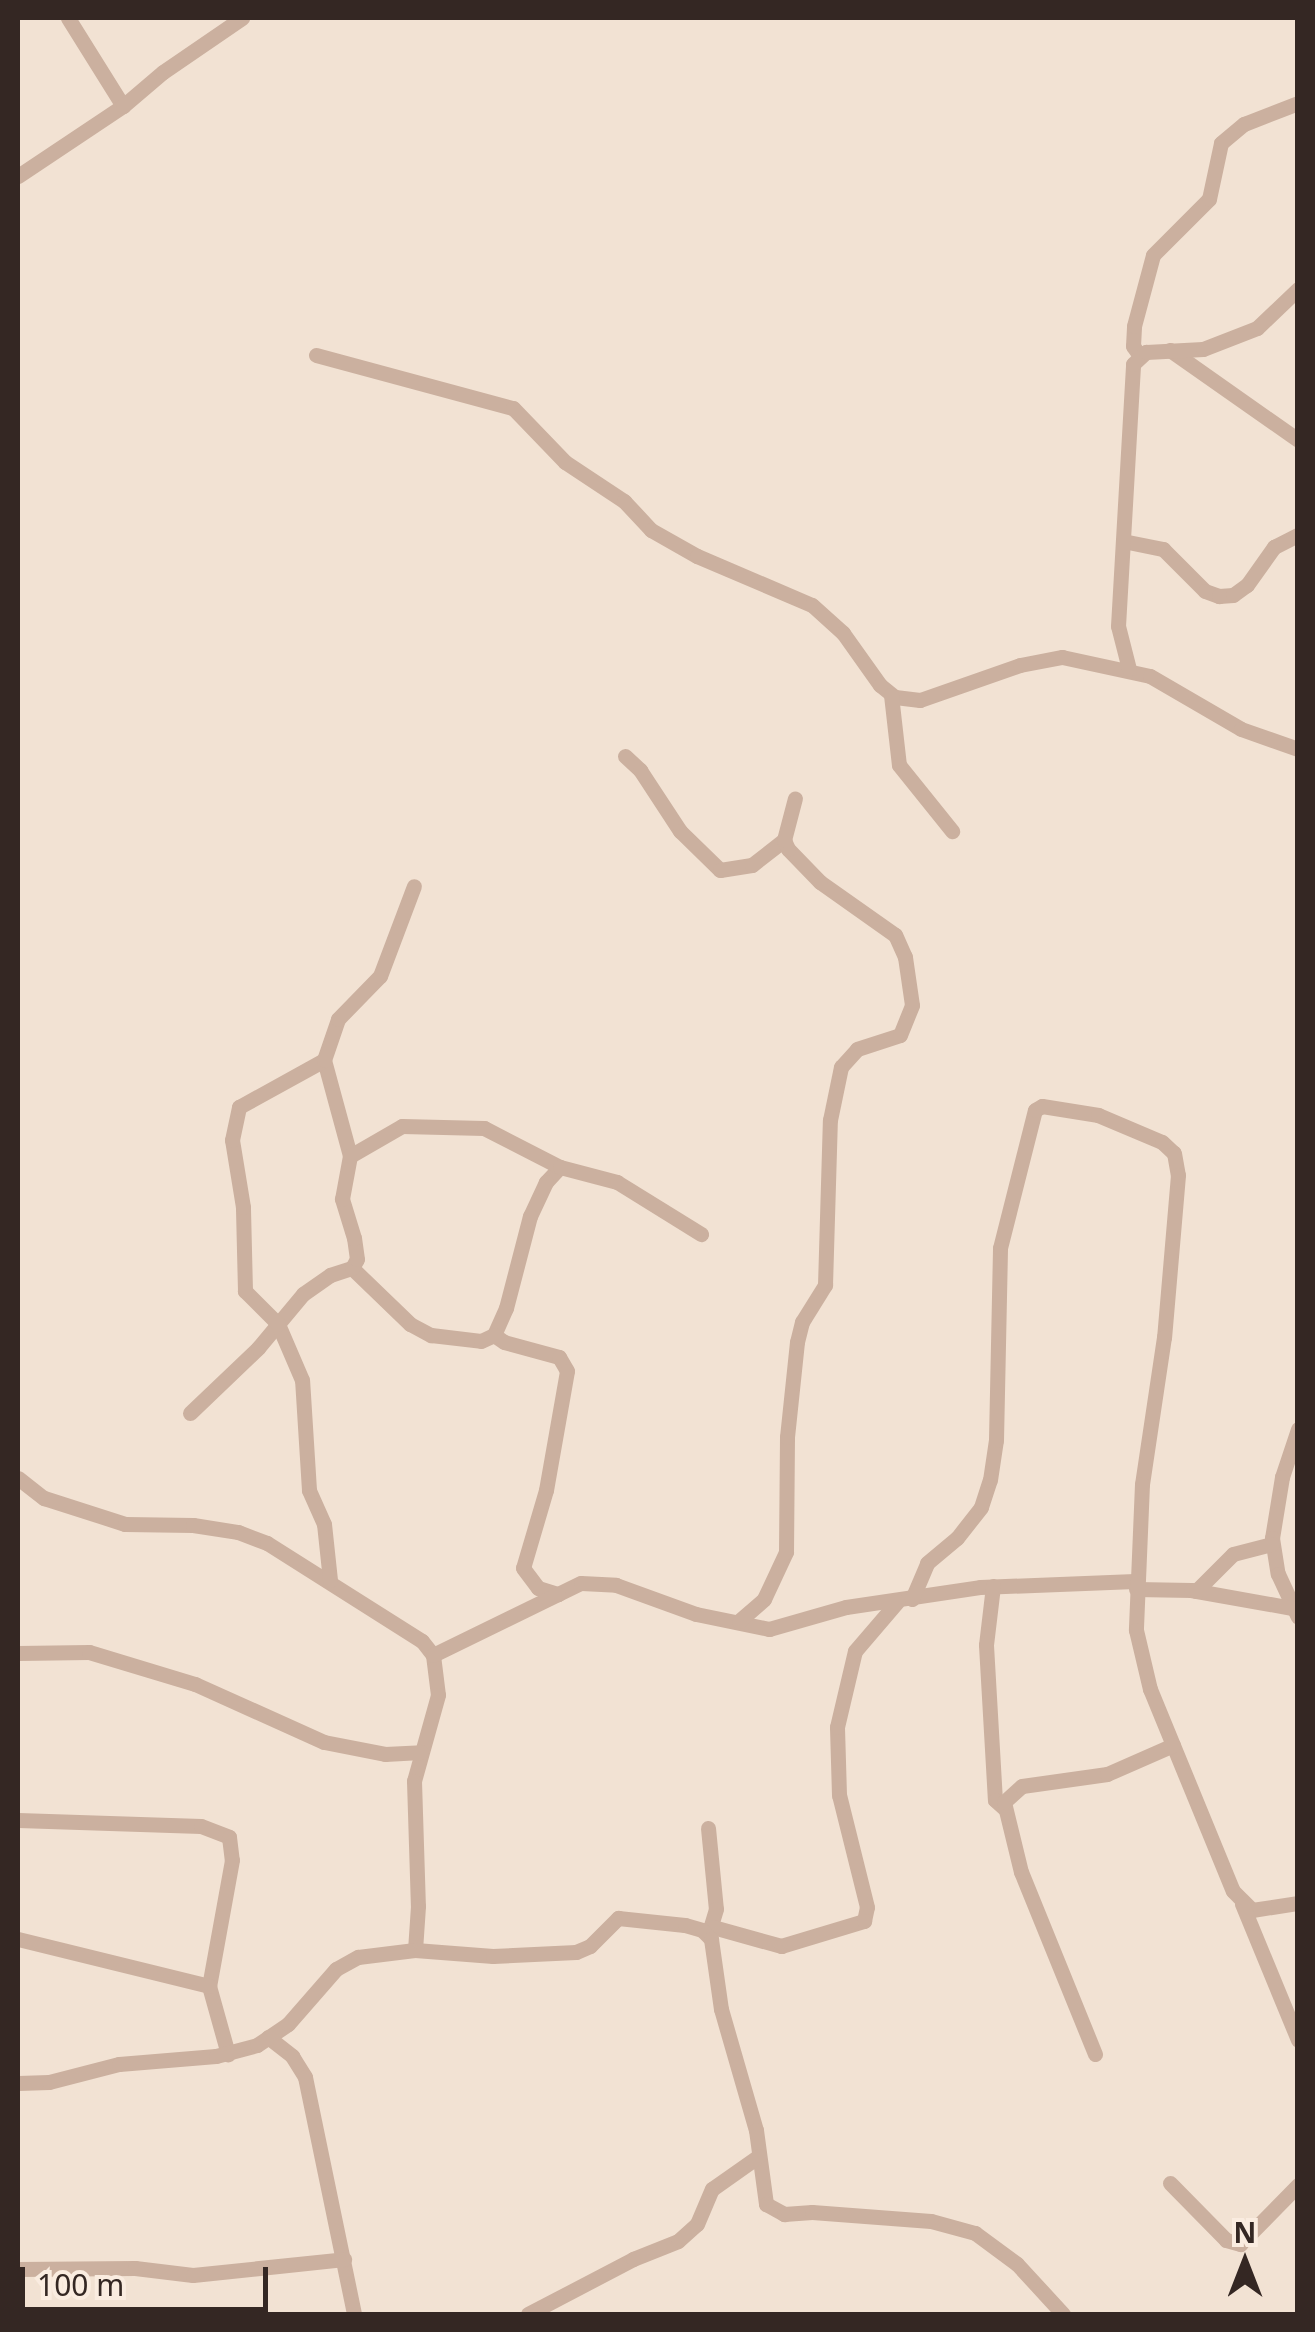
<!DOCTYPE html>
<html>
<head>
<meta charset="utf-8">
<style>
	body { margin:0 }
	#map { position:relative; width:1315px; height:2332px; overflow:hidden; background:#f2e2d3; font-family:"Noto Sans",sans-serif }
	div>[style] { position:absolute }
	.minor>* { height:15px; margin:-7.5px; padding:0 7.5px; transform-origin:7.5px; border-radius:7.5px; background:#cbb09f }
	span { translate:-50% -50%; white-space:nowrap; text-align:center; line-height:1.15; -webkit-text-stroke:8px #faece0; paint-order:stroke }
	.frame { position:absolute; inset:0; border:20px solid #342723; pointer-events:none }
	.north { position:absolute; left:1195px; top:2212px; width:100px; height:100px; -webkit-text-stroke:8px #faece0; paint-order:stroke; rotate:0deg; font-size:28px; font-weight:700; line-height:40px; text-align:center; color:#342723 }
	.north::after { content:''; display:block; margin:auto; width:35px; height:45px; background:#342723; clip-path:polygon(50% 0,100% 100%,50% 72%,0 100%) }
	.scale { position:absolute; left:20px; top:2267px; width:248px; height:45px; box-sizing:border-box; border:5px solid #342723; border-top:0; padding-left:12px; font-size:30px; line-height:35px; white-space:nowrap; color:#342723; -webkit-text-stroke:8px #faece0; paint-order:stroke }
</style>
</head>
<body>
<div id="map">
	<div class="minor">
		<div style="left:68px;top:18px;width:104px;rotate:58deg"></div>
		<div style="left:18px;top:176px;width:126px;rotate:-33.7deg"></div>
		<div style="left:123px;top:106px;width:52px;rotate:-40.4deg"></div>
		<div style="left:163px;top:72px;width:96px;rotate:-34.4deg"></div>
		<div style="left:1170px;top:350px;width:156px;rotate:35.1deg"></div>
		<div style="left:316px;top:355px;width:204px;rotate:15.1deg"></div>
		<div style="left:513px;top:408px;width:75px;rotate:46.1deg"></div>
		<div style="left:565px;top:462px;width:71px;rotate:33.5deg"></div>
		<div style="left:624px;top:501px;width:40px;rotate:47deg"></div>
		<div style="left:651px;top:530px;width:53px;rotate:29.5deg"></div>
		<div style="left:697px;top:556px;width:125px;rotate:23.1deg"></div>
		<div style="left:812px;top:605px;width:42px;rotate:42.1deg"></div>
		<div style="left:843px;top:633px;width:64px;rotate:54.6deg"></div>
		<div style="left:880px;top:685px;width:19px;rotate:39deg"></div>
		<div style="left:895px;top:697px;width:25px;rotate:7deg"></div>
		<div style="left:920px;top:700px;width:106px;rotate:-19.3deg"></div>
		<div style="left:1020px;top:665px;width:43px;rotate:-10.8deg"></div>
		<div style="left:1062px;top:657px;width:90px;rotate:12.2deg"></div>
		<div style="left:1150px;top:676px;width:105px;rotate:30.2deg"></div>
		<div style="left:1241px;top:729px;width:60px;rotate:19.3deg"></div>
		<div style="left:1140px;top:356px;width:12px;rotate:-125deg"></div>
		<div style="left:1133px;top:346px;width:20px;rotate:-87deg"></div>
		<div style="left:1134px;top:326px;width:73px;rotate:-75deg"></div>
		<div style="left:1153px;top:255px;width:79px;rotate:-45deg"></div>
		<div style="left:1209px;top:199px;width:57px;rotate:-77.9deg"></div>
		<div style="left:1221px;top:143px;width:30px;rotate:-40deg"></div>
		<div style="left:1244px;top:124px;width:58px;rotate:-21.3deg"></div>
		<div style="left:1123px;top:541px;width:41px;rotate:11.3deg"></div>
		<div style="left:1163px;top:549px;width:59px;rotate:45deg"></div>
		<div style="left:1205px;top:591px;width:15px;rotate:20deg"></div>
		<div style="left:1219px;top:596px;width:14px;rotate:-4deg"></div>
		<div style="left:1233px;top:595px;width:17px;rotate:-36deg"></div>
		<div style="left:1247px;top:585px;width:47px;rotate:-54.6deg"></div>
		<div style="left:1274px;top:547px;width:27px;rotate:-27deg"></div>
		<div style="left:1129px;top:669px;width:44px;rotate:-104.3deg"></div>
		<div style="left:1118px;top:626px;width:262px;rotate:-86.7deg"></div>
		<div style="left:1133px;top:364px;width:18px;rotate:-43deg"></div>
		<div style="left:1146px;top:352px;width:57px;rotate:-3deg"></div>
		<div style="left:1203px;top:349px;width:58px;rotate:-21.3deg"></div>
		<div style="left:1257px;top:328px;width:57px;rotate:-43.6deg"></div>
		<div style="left:891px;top:695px;width:70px;rotate:83.5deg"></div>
		<div style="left:899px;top:765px;width:85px;rotate:51.2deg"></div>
		<div style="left:625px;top:756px;width:21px;rotate:43deg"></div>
		<div style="left:640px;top:770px;width:73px;rotate:56.7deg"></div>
		<div style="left:680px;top:831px;width:56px;rotate:44.3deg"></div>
		<div style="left:720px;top:870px;width:32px;rotate:-9deg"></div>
		<div style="left:752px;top:865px;width:41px;rotate:-38deg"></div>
		<div style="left:324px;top:1060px;width:99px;rotate:74.8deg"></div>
		<div style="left:560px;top:1167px;width:21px;rotate:133deg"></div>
		<div style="left:546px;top:1182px;width:38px;rotate:115deg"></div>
		<div style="left:530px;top:1216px;width:95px;rotate:104.6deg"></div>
		<div style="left:506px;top:1308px;width:30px;rotate:114deg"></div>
		<div style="left:494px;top:1335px;width:12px;rotate:35deg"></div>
		<div style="left:504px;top:1342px;width:57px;rotate:15.3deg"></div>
		<div style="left:559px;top:1357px;width:16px;rotate:60deg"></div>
		<div style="left:567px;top:1371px;width:121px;rotate:100deg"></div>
		<div style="left:546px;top:1490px;width:81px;rotate:106.4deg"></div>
		<div style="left:523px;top:1568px;width:25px;rotate:53deg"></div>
		<div style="left:538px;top:1588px;width:21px;rotate:17deg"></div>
		<div style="left:558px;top:1594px;width:25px;rotate:-26deg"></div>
		<div style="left:581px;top:1583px;width:35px;rotate:3deg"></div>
		<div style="left:616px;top:1585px;width:85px;rotate:19.9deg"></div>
		<div style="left:696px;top:1614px;width:75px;rotate:11.6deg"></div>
		<div style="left:769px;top:1629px;width:80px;rotate:-15.9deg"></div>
		<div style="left:846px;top:1607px;width:135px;rotate:-8.5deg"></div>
		<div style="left:980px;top:1587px;width:155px;rotate:-2.2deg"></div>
		<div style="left:352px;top:1268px;width:81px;rotate:44deg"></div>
		<div style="left:410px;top:1324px;width:24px;rotate:28deg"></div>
		<div style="left:431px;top:1335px;width:50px;rotate:6.8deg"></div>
		<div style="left:481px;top:1341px;width:14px;rotate:-25deg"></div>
		<div style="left:190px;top:1413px;width:94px;rotate:-43.7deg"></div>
		<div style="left:258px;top:1348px;width:70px;rotate:-50.2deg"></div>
		<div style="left:303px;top:1294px;width:33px;rotate:-35deg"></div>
		<div style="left:330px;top:1275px;width:23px;rotate:-18deg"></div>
		<div style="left:352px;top:1268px;width:10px;rotate:-61deg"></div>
		<div style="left:357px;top:1259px;width:21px;rotate:-98deg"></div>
		<div style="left:354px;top:1238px;width:41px;rotate:-107.1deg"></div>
		<div style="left:342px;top:1199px;width:44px;rotate:-79.5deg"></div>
		<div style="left:350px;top:1156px;width:60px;rotate:-30deg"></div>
		<div style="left:402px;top:1126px;width:82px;rotate:1.4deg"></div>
		<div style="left:484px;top:1128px;width:85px;rotate:27.2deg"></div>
		<div style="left:560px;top:1167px;width:59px;rotate:14.7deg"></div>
		<div style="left:617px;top:1182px;width:99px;rotate:31.8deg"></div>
		<div style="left:1298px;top:1429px;width:51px;rotate:108.4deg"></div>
		<div style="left:1282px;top:1477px;width:62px;rotate:99.3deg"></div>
		<div style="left:1272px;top:1538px;width:36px;rotate:81deg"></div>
		<div style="left:1278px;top:1574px;width:47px;rotate:65.1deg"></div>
		<div style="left:18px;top:1478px;width:33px;rotate:38deg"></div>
		<div style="left:44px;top:1498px;width:85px;rotate:17.8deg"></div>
		<div style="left:125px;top:1524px;width:68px;rotate:0.8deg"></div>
		<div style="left:193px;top:1525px;width:46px;rotate:8.8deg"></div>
		<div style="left:238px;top:1532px;width:31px;rotate:21deg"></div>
		<div style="left:267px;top:1543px;width:183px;rotate:32.3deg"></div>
		<div style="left:422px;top:1641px;width:18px;rotate:52deg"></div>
		<div style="left:433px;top:1655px;width:40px;rotate:82.9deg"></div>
		<div style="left:438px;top:1695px;width:89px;rotate:105.6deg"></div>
		<div style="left:414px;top:1781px;width:125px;rotate:88.2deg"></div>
		<div style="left:418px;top:1906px;width:44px;rotate:93.9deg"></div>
		<div style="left:330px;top:1580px;width:56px;rotate:-96.1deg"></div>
		<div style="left:324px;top:1524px;width:37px;rotate:-114deg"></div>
		<div style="left:309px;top:1490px;width:110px;rotate:-93.6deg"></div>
		<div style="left:302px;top:1380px;width:61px;rotate:-113.2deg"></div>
		<div style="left:278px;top:1324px;width:47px;rotate:-135deg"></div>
		<div style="left:245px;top:1291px;width:84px;rotate:-91.4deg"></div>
		<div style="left:243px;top:1207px;width:68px;rotate:-99.3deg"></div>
		<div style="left:232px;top:1140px;width:34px;rotate:-78deg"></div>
		<div style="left:239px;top:1107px;width:97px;rotate:-28.9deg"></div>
		<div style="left:324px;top:1060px;width:43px;rotate:-71.1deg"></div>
		<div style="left:338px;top:1019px;width:60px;rotate:-45.7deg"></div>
		<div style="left:380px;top:976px;width:96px;rotate:-69.3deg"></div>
		<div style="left:993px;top:1586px;width:59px;rotate:96.8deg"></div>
		<div style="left:986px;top:1645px;width:155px;rotate:86.7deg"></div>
		<div style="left:995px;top:1800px;width:12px;rotate:42deg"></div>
		<div style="left:1136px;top:1589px;width:55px;rotate:1deg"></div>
		<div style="left:1191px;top:1590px;width:103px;rotate:10.1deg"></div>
		<div style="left:1196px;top:1591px;width:52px;rotate:-45deg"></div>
		<div style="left:1233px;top:1554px;width:40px;rotate:-14.4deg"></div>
		<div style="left:912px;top:1599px;width:39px;rotate:-67deg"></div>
		<div style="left:927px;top:1563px;width:39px;rotate:-40deg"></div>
		<div style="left:957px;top:1538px;width:39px;rotate:-52deg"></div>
		<div style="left:981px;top:1507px;width:28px;rotate:-72deg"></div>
		<div style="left:990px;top:1480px;width:40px;rotate:-81.5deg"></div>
		<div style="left:996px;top:1440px;width:192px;rotate:-88.8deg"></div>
		<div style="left:1000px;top:1248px;width:142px;rotate:-75.8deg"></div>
		<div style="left:1035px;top:1110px;width:8px;rotate:-30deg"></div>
		<div style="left:1042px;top:1106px;width:57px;rotate:9.1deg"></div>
		<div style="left:1098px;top:1115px;width:69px;rotate:22.9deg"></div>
		<div style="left:1162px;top:1142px;width:16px;rotate:43deg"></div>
		<div style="left:1174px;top:1153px;width:22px;rotate:80deg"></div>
		<div style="left:1178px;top:1175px;width:163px;rotate:94.9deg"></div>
		<div style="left:1164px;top:1337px;width:149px;rotate:98.5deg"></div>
		<div style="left:1142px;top:1484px;width:146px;rotate:92.4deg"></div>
		<div style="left:1136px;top:1630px;width:61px;rotate:76.7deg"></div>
		<div style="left:1150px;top:1689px;width:218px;rotate:67.7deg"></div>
		<div style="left:1233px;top:1891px;width:27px;rotate:45deg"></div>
		<div style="left:1252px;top:1910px;width:47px;rotate:-8.7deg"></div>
		<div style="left:739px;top:1621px;width:33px;rotate:-41deg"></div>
		<div style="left:764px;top:1599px;width:52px;rotate:-64.9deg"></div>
		<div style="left:786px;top:1552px;width:115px;rotate:-89.5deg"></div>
		<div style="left:787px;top:1437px;width:96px;rotate:-84deg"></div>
		<div style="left:797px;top:1342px;width:21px;rotate:-76deg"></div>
		<div style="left:802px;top:1322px;width:44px;rotate:-58.1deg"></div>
		<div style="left:825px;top:1285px;width:165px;rotate:-88.3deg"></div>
		<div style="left:830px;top:1120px;width:54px;rotate:-78.3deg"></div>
		<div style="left:841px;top:1067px;width:24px;rotate:-48deg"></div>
		<div style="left:857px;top:1049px;width:45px;rotate:-18deg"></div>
		<div style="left:900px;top:1035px;width:32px;rotate:-68deg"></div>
		<div style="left:912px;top:1005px;width:49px;rotate:-98.3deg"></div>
		<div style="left:905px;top:957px;width:24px;rotate:-114deg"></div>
		<div style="left:895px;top:935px;width:92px;rotate:-144.8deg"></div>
		<div style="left:820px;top:882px;width:46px;rotate:-134.1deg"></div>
		<div style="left:788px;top:849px;width:10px;rotate:-114deg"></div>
		<div style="left:784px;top:840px;width:43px;rotate:-75.3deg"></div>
		<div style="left:18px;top:1653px;width:71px;rotate:-0.8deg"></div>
		<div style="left:89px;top:1652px;width:111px;rotate:16.8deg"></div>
		<div style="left:195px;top:1684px;width:141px;rotate:24.2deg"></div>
		<div style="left:324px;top:1742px;width:62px;rotate:11.1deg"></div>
		<div style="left:385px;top:1754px;width:36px;rotate:-3deg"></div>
		<div style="left:433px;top:1655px;width:139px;rotate:-26deg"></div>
		<div style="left:18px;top:1820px;width:183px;rotate:1.9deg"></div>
		<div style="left:201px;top:1826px;width:30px;rotate:21deg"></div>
		<div style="left:229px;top:1837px;width:23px;rotate:83deg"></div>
		<div style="left:232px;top:1860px;width:128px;rotate:100.3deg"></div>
		<div style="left:209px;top:1986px;width:71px;rotate:74.4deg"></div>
		<div style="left:708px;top:1828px;width:81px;rotate:84.4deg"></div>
		<div style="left:716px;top:1909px;width:27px;rotate:107deg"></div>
		<div style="left:1242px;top:1904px;width:147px;rotate:67.6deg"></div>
		<div style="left:713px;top:1927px;width:71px;rotate:15.6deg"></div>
		<div style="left:781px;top:1946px;width:87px;rotate:-16.8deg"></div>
		<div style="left:864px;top:1921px;width:14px;rotate:-78deg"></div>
		<div style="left:867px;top:1907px;width:115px;rotate:-104deg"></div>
		<div style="left:839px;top:1795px;width:68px;rotate:-91.7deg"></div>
		<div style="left:837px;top:1727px;width:78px;rotate:-76.7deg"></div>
		<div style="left:855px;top:1651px;width:65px;rotate:-49.4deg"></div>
		<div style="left:18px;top:1939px;width:197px;rotate:13.8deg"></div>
		<div style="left:268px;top:2037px;width:31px;rotate:38deg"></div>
		<div style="left:292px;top:2056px;width:25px;rotate:58deg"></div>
		<div style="left:305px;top:2077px;width:242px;rotate:78.3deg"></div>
		<div style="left:1095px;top:2054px;width:196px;rotate:-112.1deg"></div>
		<div style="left:1021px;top:1872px;width:72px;rotate:-103.7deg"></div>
		<div style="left:1004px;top:1802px;width:24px;rotate:-42deg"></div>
		<div style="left:1022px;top:1786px;width:86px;rotate:-8deg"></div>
		<div style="left:1107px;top:1774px;width:72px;rotate:-23.7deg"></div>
		<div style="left:18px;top:2083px;width:31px;rotate:-2deg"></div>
		<div style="left:49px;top:2082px;width:72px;rotate:-14.4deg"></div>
		<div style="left:119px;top:2064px;width:97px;rotate:-4.7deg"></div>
		<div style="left:216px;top:2056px;width:42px;rotate:-15deg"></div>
		<div style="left:257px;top:2045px;width:37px;rotate:-34deg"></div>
		<div style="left:288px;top:2024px;width:73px;rotate:-48.9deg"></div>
		<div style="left:336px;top:1969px;width:25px;rotate:-29deg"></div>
		<div style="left:358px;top:1957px;width:57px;rotate:-7deg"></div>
		<div style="left:415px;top:1950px;width:78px;rotate:4.4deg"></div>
		<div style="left:493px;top:1956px;width:83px;rotate:-2.8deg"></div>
		<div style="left:576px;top:1952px;width:15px;rotate:-23deg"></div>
		<div style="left:590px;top:1946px;width:40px;rotate:-45deg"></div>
		<div style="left:618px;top:1918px;width:67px;rotate:6deg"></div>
		<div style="left:685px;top:1925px;width:18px;rotate:16deg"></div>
		<div style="left:702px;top:1930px;width:13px;rotate:45deg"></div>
		<div style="left:711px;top:1939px;width:71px;rotate:81.9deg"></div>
		<div style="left:721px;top:2009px;width:126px;rotate:73.9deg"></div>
		<div style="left:756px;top:2130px;width:75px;rotate:82.3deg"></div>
		<div style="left:766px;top:2204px;width:21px;rotate:29deg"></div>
		<div style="left:784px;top:2214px;width:28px;rotate:-4deg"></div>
		<div style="left:812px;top:2212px;width:119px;rotate:4.3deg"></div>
		<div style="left:931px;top:2221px;width:46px;rotate:15.3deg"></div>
		<div style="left:975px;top:2233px;width:52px;rotate:36.4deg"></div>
		<div style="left:1017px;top:2264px;width:68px;rotate:47.4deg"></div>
		<div style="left:1170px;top:2183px;width:80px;rotate:45.5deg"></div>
		<div style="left:1226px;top:2240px;width:15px;rotate:16deg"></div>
		<div style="left:1240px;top:2244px;width:83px;rotate:-45.5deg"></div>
		<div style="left:18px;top:2269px;width:117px;rotate:-0.5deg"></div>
		<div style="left:135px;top:2268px;width:58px;rotate:6.9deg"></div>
		<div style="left:193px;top:2275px;width:152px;rotate:-6deg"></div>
		<div style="left:528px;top:2314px;width:119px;rotate:-27.6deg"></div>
		<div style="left:633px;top:2259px;width:48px;rotate:-21.8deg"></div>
		<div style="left:678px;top:2241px;width:25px;rotate:-42deg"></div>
		<div style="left:697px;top:2224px;width:38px;rotate:-67deg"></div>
		<div style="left:712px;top:2189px;width:57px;rotate:-35.1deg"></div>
	</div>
	<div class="frame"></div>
	<div class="north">N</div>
	<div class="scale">100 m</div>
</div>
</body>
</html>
